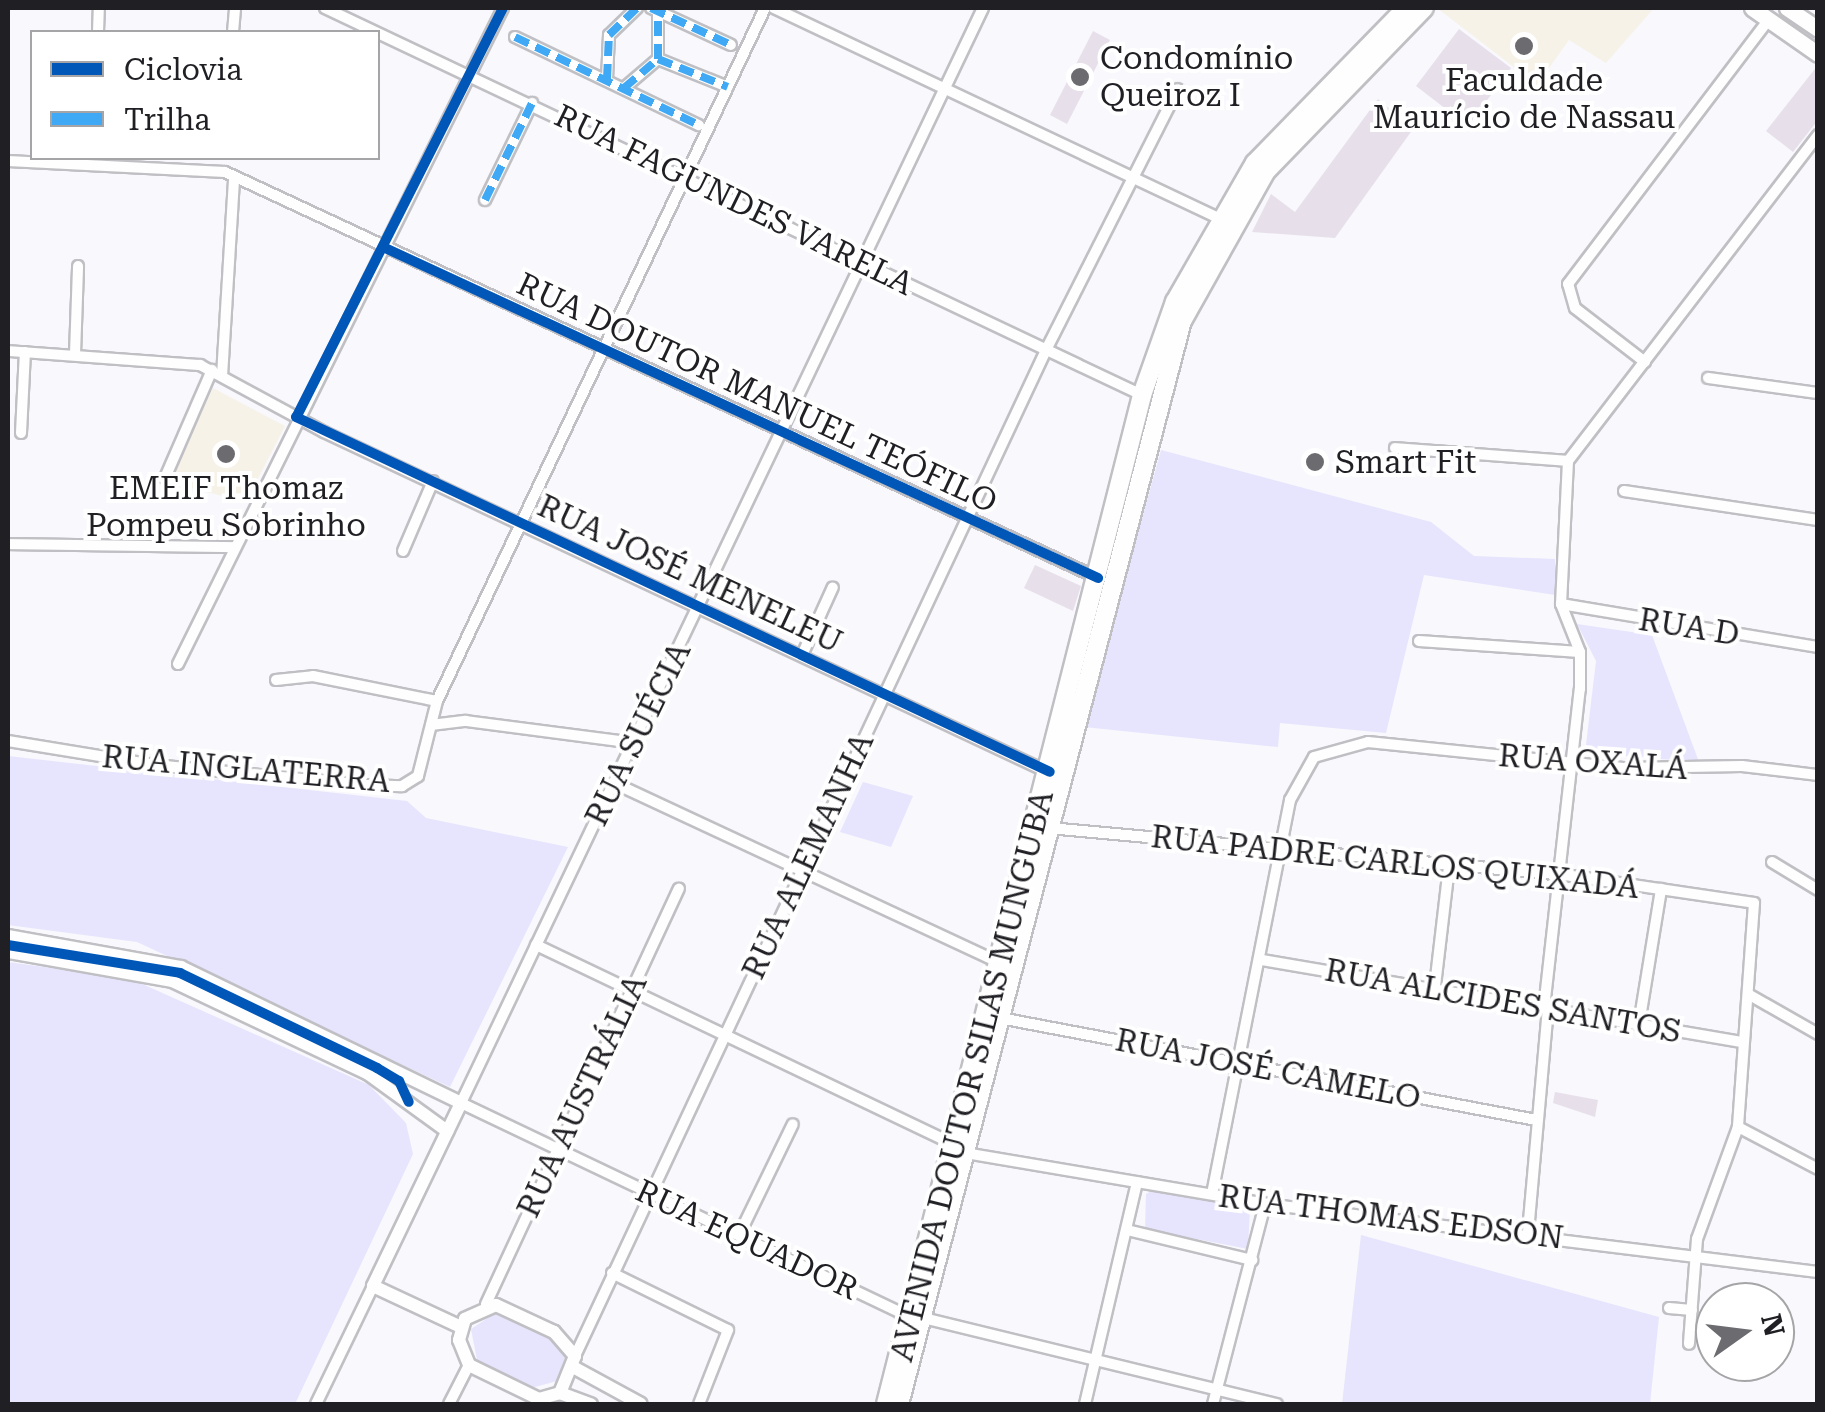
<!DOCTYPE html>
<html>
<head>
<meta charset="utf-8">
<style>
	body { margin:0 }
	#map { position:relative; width:1825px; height:1412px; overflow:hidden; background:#f8f8fd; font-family:"Roboto Serif",serif }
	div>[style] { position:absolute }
	.education>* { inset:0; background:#f7f2e8 }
	.green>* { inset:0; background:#e6e5fd }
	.building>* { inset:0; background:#e7e0eb }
	.roads { filter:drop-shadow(2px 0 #c0c0c4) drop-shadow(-2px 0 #c0c0c4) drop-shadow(0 2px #c0c0c4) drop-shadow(0 -2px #c0c0c4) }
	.minor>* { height:10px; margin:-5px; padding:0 5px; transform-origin:5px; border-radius:5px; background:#fefeff }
	.tertiary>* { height:12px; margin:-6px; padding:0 6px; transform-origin:6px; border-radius:6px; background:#fefeff }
	.secondary>* { height:15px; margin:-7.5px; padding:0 7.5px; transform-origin:7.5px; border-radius:7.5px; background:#fefeff }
	.primary>* { height:18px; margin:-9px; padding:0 9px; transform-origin:9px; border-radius:9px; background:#fefeff }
	.quiet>* { height:8px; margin-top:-4px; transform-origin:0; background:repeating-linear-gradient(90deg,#3fa9f5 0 15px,transparent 0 23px) }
	.cycleway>* { height:10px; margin:-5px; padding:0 5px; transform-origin:5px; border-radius:5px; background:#0057b8 }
	.dots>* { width:28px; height:28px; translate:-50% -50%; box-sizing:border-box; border:5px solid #fff; border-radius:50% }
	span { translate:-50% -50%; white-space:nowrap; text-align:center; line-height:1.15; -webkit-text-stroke:8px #fff; paint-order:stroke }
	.poi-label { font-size:32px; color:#1f1f24 }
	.left { translate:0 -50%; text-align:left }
	.street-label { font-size:32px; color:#1f1f24 }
	.frame { position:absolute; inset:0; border:10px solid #1f1f24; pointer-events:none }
	.legend { position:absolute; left:30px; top:30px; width:350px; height:130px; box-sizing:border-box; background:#fff; border:2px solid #a5a5a7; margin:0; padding:12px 18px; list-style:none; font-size:30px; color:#1f1f24 }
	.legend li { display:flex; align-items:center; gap:20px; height:50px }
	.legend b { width:50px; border:2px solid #a5a5a7 }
	.north { position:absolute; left:1695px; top:1282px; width:100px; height:100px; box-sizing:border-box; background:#fff; border:2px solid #a5a5a7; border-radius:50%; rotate:76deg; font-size:28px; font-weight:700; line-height:40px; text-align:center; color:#1f1f24 }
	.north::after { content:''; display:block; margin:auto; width:35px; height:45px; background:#6b6b70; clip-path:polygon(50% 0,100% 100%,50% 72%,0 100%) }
</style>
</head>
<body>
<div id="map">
	<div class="education">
		<div style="clip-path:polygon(1437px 8px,1654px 8px,1606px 63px,1569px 40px,1537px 85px)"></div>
		<div style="clip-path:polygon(213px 388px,285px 426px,246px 502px,168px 482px)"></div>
	</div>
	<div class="green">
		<div style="clip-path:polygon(1161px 450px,1431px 522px,1474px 556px,1555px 559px,1555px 595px,1424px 575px,1386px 733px,1280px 723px,1278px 747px,1084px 727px)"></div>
		<div style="clip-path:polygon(1577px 624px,1652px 635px,1699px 762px,1585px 753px,1596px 661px)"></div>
		<div style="clip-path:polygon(8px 756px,407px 801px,426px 818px,568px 847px,450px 1087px,137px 942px,8px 925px)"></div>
		<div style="clip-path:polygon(863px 782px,913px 796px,891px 847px,840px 832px)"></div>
		<div style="clip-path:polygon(8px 962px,131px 979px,369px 1085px,406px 1123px,413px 1154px,295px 1404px,8px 1404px)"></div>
		<div style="clip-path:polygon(1153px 1190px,1250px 1208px,1248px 1249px,1145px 1229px,1146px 1194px)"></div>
		<div style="clip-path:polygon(1361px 1235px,1659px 1317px,1650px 1404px,1342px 1404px)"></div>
		<div style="clip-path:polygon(497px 1312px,556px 1338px,568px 1363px,561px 1380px,531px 1388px,477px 1360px,471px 1329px)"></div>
	</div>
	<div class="building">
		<div style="clip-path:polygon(1459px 29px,1511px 68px,1468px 126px,1416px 86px)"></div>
		<div style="clip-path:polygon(1093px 31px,1110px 40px,1067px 124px,1050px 115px)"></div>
		<div style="clip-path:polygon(1818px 65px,1818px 120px,1793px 152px,1766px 131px)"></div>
		<div style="clip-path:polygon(1378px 99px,1413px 129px,1335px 238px,1252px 232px,1271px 194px,1295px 212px)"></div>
		<div style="clip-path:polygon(1035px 565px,1081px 586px,1073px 611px,1024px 588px)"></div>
		<div style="clip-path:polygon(1555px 1092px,1598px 1100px,1595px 1117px,1553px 1103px)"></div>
	</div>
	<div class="roads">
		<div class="minor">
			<div style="left:325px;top:8px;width:904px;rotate:25.35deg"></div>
			<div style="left:651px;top:8px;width:88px;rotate:24.8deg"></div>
			<div style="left:774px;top:8px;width:498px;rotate:25.3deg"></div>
			<div style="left:983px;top:8px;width:1213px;rotate:115.49deg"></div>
			<div style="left:461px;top:1103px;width:485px;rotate:25.5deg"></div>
			<div style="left:899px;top:1312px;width:389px;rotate:13.7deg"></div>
			<div style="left:98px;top:32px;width:24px;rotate:-88deg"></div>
			<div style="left:233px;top:32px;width:24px;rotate:-85deg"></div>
			<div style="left:515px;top:37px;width:204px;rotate:25.6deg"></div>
			<div style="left:658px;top:59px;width:75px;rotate:21.8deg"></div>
			<div style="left:607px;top:79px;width:44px;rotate:-87.4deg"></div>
			<div style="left:609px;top:35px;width:39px;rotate:-44deg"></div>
			<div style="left:624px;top:88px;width:45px;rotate:-40.5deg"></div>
			<div style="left:658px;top:59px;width:48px;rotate:-90deg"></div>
			<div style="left:8px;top:161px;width:217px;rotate:2.9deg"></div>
			<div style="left:225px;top:172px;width:965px;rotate:24.95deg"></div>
			<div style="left:485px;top:200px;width:108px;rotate:-64.1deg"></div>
			<div style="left:8px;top:351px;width:193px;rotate:4.2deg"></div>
			<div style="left:200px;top:365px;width:141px;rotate:28.4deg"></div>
			<div style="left:324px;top:432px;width:800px;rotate:25.16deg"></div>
			<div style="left:75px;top:354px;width:88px;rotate:-88deg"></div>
			<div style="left:1645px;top:362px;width:88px;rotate:-142.4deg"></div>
			<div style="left:1575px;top:308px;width:25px;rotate:-106deg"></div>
			<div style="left:1568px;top:284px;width:333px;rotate:-52.8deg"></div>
			<div style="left:222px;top:376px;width:199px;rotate:-86.5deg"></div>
			<div style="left:1708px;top:378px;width:111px;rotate:7.8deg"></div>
			<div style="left:21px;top:433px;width:81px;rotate:-87.2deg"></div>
			<div style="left:1395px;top:448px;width:173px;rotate:4.3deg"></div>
			<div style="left:1568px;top:461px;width:411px;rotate:-52.5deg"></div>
			<div style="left:165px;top:478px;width:118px;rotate:-66.5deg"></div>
			<div style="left:1624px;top:491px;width:196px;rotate:8.5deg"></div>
			<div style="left:8px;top:544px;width:227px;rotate:0.8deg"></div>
			<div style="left:403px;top:551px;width:76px;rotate:-66.8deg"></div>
			<div style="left:1561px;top:604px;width:261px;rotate:9.5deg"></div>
			<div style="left:1419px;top:641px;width:161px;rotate:3.9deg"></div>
			<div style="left:803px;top:653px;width:72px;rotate:-65.6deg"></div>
			<div style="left:178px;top:664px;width:732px;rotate:-63.64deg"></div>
			<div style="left:276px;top:680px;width:37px;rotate:-6deg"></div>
			<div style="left:313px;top:676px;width:126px;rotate:11.4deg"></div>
			<div style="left:431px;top:725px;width:35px;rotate:-7deg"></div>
			<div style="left:466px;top:721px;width:171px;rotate:7.4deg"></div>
			<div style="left:8px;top:741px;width:148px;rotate:9.3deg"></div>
			<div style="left:154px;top:765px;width:213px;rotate:5.4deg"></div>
			<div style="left:366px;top:785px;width:36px;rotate:2deg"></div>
			<div style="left:402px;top:786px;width:19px;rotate:-32deg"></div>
			<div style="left:418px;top:776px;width:77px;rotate:-75.8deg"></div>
			<div style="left:437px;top:701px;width:767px;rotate:-64.67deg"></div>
			<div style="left:614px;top:783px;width:424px;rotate:25deg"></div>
			<div style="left:1049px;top:828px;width:518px;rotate:5.2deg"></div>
			<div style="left:1565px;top:875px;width:191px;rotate:8.4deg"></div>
			<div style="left:1754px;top:903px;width:225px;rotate:94.1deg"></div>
			<div style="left:1738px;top:1127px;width:119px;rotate:110.1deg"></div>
			<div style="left:1697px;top:1239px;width:105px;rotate:94.4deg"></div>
			<div style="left:1772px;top:862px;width:54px;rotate:31.3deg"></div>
			<div style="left:536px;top:945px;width:461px;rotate:25.5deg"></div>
			<div style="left:1262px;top:960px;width:488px;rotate:9.7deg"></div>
			<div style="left:1435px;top:986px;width:121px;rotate:-83.3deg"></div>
			<div style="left:1748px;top:994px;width:81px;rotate:29.7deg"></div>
			<div style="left:1544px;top:1008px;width:321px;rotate:-83.6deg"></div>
			<div style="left:1580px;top:689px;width:37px;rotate:-90deg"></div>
			<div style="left:1580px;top:652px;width:52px;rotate:-111.6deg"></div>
			<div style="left:1561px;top:604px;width:143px;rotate:-87.2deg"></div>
			<div style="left:1000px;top:1018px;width:546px;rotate:10.77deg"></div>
			<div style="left:1639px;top:1024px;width:137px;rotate:-80.7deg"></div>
			<div style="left:1738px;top:1127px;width:90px;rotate:27.7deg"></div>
			<div style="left:965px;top:1153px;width:304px;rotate:9.6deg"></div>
			<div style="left:1265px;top:1204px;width:557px;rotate:7.01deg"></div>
			<div style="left:1212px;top:1194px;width:402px;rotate:-78.8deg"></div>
			<div style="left:1290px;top:800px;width:49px;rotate:-60.8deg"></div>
			<div style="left:1314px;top:757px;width:56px;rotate:-15.5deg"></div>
			<div style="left:1368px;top:742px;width:259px;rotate:5.8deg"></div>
			<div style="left:1626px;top:768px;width:116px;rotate:-1deg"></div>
			<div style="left:1742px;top:766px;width:77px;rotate:6.8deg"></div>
			<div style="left:1127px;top:1230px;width:129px;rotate:13.5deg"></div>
			<div style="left:1528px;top:1232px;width:224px;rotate:-84.9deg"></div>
			<div style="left:739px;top:1235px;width:123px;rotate:-64.1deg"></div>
			<div style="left:612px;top:1273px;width:129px;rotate:26.2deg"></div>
			<div style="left:728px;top:1330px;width:79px;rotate:111.4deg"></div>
			<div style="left:486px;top:1304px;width:458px;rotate:-65.1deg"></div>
			<div style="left:1669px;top:1308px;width:23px;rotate:5deg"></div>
			<div style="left:575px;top:1356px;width:1113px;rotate:-64.91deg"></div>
			<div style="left:1047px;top:348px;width:290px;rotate:-63.2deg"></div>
			<div style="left:316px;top:1404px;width:131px;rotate:-64.2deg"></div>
			<div style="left:449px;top:1404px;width:44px;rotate:-62.9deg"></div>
			<div style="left:1085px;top:1404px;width:228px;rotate:-76.8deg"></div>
			<div style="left:1213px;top:1404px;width:207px;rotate:-75.4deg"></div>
		</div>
		<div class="tertiary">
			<div style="left:8px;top:936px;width:176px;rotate:10.2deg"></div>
			<div style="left:181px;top:967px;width:311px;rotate:25.9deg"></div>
			<div style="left:461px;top:1103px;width:203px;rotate:115.7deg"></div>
			<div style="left:373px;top:1286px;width:97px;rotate:25deg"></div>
			<div style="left:8px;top:952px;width:167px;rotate:10deg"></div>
			<div style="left:172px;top:981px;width:216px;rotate:25.3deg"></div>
			<div style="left:367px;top:1073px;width:99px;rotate:35.9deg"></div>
			<div style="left:573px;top:1367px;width:77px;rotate:28.6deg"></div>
			<div style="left:560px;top:1393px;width:40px;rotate:-68deg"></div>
			<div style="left:575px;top:1356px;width:32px;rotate:-131deg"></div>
			<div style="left:554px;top:1332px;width:64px;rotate:-155deg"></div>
			<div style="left:496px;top:1305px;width:34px;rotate:156deg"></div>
			<div style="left:465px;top:1319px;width:22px;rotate:106deg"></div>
			<div style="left:459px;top:1340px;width:27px;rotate:68deg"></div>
			<div style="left:469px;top:1365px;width:78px;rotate:25.9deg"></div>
			<div style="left:539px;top:1399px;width:22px;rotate:-16deg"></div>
			<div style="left:560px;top:1393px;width:33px;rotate:20deg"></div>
		</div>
		<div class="secondary">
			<div style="left:1752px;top:8px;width:80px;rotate:34.9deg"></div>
			<div style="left:1787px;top:8px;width:37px;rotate:34deg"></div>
		</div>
		<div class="primary">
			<div style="left:886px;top:1404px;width:1041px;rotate:-75.76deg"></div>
			<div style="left:1142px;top:395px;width:99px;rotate:-70.5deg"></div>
			<div style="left:1175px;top:302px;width:160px;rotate:-60.1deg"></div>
			<div style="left:1255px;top:163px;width:216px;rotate:-45.7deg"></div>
			<div style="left:899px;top:1404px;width:1119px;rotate:-75.36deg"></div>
			<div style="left:1182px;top:321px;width:172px;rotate:-60.8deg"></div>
			<div style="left:1266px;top:171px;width:227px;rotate:-45.9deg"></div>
		</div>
	</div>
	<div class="quiet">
		<div style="left:651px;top:8px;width:88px;rotate:24.8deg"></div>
		<div style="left:515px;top:37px;width:204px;rotate:25.6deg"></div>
		<div style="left:658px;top:59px;width:75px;rotate:21.8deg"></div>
		<div style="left:607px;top:79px;width:44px;rotate:-87.4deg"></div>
		<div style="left:609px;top:35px;width:39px;rotate:-44deg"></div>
		<div style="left:624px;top:88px;width:45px;rotate:-40.5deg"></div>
		<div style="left:658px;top:59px;width:48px;rotate:-90deg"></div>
		<div style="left:485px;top:200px;width:108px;rotate:-64.1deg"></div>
	</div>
	<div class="cycleway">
		<div style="left:503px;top:8px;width:458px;rotate:116.8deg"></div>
		<div style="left:296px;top:417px;width:833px;rotate:25.21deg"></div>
		<div style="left:383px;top:247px;width:788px;rotate:24.84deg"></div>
		<div style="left:8px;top:945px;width:174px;rotate:9.2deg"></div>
		<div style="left:180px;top:973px;width:219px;rotate:25.7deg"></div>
		<div style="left:377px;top:1068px;width:26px;rotate:31deg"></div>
		<div style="left:399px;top:1081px;width:23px;rotate:65deg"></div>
	</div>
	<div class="dots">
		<div style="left:1524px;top:46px;background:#6b6b70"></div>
		<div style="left:1080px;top:77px;background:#6b6b70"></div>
		<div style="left:226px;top:454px;background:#6b6b70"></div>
		<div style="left:1315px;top:462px;background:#6b6b70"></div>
	</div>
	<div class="poi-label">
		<span class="left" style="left:1100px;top:77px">Condomínio<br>Queiroz I</span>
		<span style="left:1524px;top:99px">Faculdade<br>Maurício de Nassau</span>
		<span class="left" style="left:1335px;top:462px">Smart Fit</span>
		<span style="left:226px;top:507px">EMEIF Thomaz<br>Pompeu Sobrinho</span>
	</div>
	<div class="street-label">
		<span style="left:734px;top:200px;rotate:26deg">RUA FAGUNDES VARELA</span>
		<span style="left:757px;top:393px;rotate:25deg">RUA DOUTOR MANUEL TEÓFILO</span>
		<span style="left:690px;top:574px;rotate:25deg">RUA JOSÉ MENELEU</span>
		<span style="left:1689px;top:627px;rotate:9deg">RUA D</span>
		<span style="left:638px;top:734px;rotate:-64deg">RUA SUÉCIA</span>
		<span style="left:1593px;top:762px;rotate:4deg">RUA OXALÁ</span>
		<span style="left:246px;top:769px;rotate:5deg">RUA INGLATERRA</span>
		<span style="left:808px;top:856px;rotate:-65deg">RUA ALEMANHA</span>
		<span style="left:1395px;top:862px;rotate:6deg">RUA PADRE CARLOS QUIXADÁ</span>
		<span style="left:1503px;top:1001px;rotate:10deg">RUA ALCIDES SANTOS</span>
		<span style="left:1268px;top:1069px;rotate:11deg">RUA JOSÉ CAMELO</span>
		<span style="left:972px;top:1076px;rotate:-76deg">AVENIDA DOUTOR SILAS MUNGUBA</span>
		<span style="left:582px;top:1096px;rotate:-65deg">RUA AUSTRÁLIA</span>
		<span style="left:1391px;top:1217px;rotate:7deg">RUA THOMAS EDSON</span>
		<span style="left:747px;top:1240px;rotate:25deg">RUA EQUADOR</span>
	</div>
	<div class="frame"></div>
	<ul class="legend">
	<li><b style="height:12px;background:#0057b8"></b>Ciclovia</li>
	<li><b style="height:12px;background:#3fa9f5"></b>Trilha</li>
	</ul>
	<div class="north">N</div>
</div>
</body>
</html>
